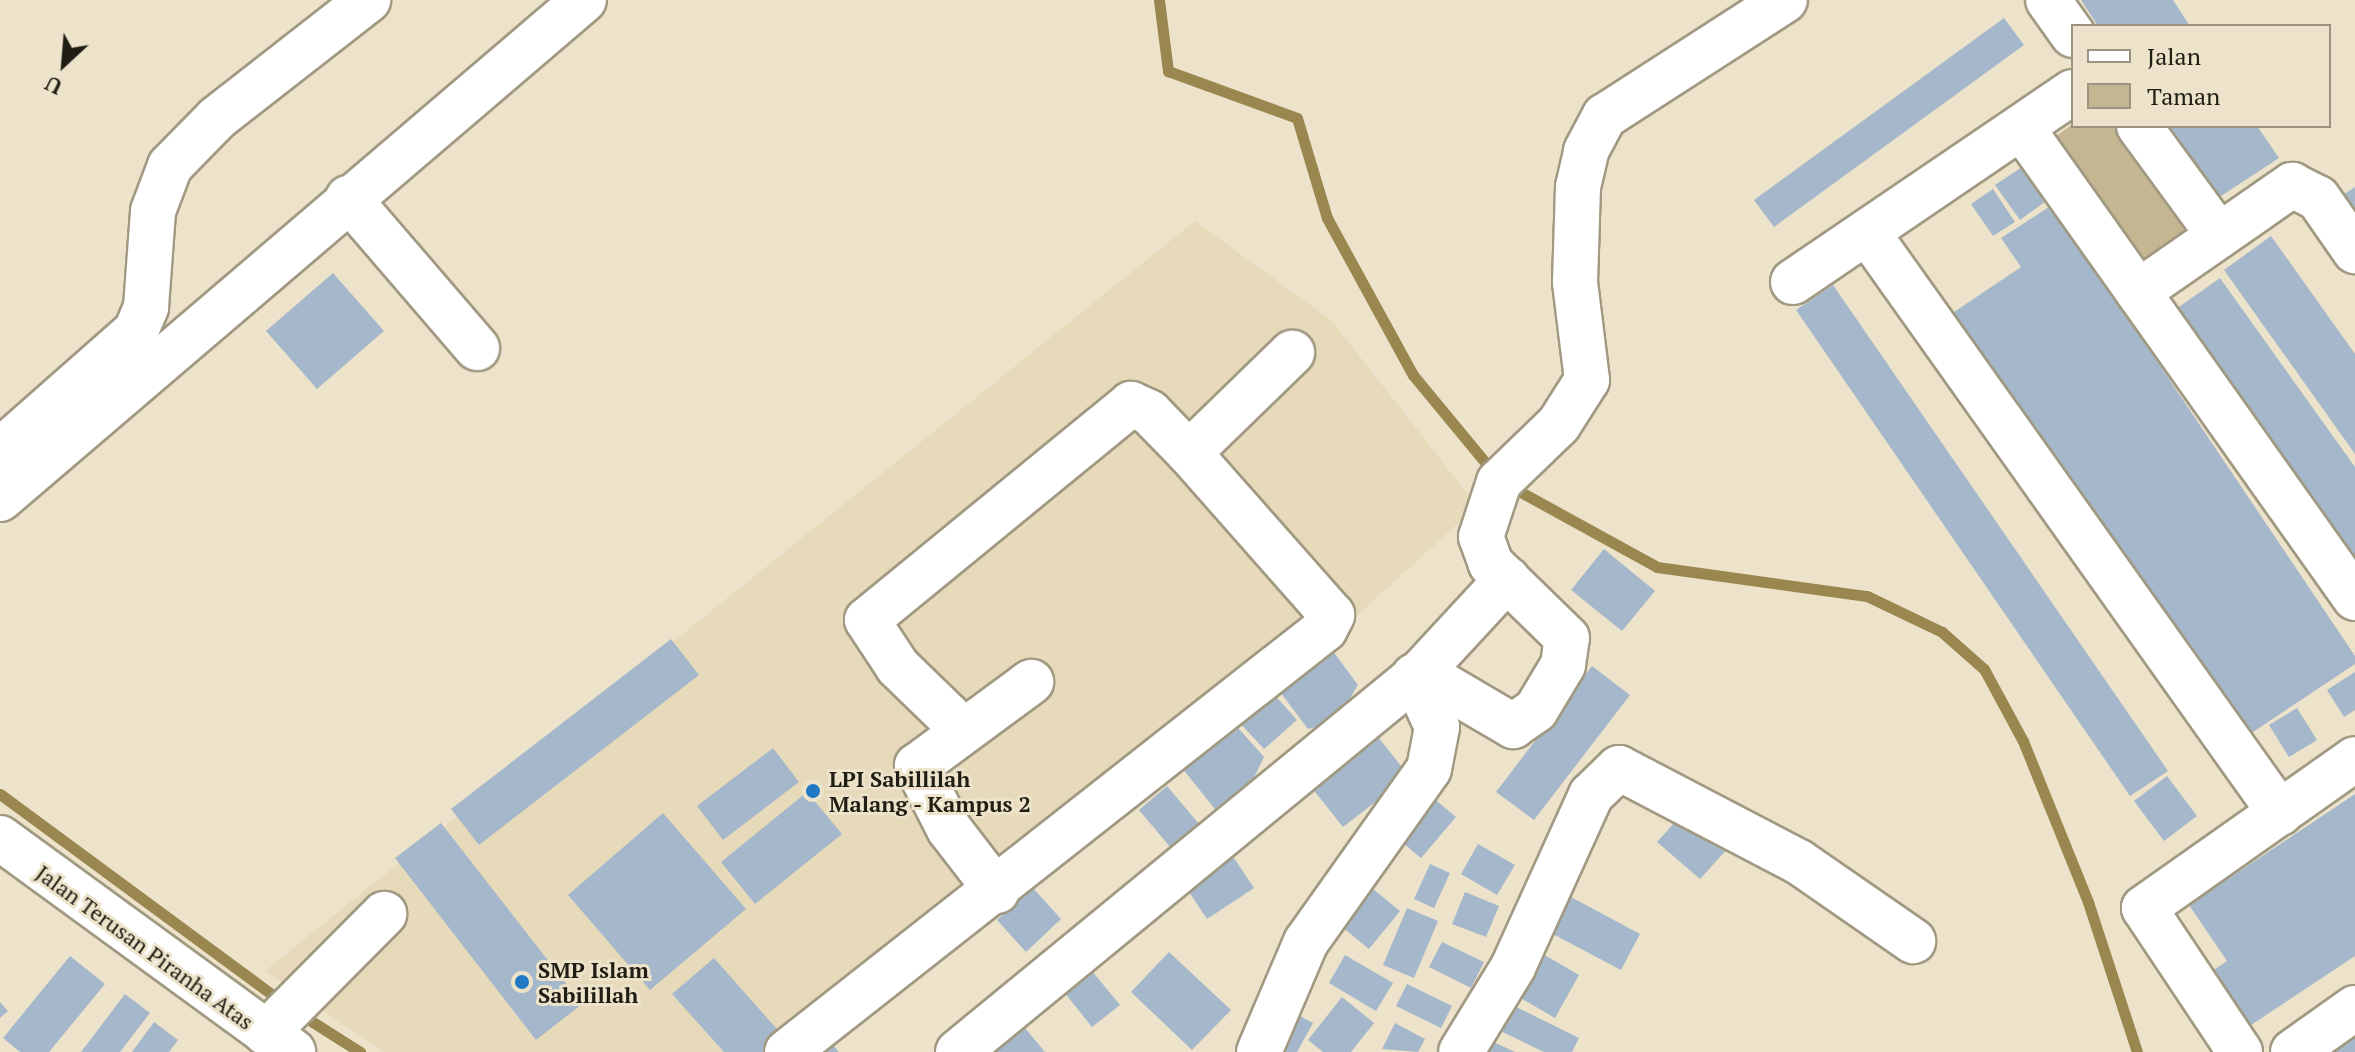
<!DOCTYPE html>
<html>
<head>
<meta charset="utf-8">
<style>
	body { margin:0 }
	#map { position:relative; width:2355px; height:1052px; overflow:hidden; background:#ece3ca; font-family:"PT Serif",serif }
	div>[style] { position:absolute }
	.built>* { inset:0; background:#e6daba }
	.green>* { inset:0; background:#c3b691 }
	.stream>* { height:11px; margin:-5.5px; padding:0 5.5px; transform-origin:5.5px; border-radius:5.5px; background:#9a8750 }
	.building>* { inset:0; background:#a5b7cb }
	.roads { filter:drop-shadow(2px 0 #a19982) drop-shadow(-2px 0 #a19982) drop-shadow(0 2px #a19982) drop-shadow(0 -2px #a19982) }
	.minor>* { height:44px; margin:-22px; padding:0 22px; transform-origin:22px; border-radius:22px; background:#fff }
	.dots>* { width:22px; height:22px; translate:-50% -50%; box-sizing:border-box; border:4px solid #ece3ca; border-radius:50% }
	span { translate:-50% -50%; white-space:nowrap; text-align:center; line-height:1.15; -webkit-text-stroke:6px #ece3ca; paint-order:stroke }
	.poi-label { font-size:22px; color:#201d14; font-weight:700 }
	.left { translate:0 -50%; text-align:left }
	.street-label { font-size:22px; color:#201d14 }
	.legend { position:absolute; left:2071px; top:24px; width:260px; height:104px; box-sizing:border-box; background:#ece3ca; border:2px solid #9a9481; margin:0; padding:10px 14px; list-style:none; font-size:24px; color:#201d14 }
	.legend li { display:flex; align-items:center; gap:16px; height:40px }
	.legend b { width:40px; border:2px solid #9a9481 }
	.north { position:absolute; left:24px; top:24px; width:80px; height:80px; -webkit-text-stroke:6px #ece3ca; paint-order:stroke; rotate:206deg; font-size:22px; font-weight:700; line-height:32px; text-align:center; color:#201d14 }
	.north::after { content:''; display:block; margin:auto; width:28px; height:36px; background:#201d14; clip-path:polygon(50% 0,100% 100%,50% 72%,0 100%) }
</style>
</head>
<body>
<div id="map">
	<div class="built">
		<div style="clip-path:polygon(1195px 221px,1332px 321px,1477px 506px,1362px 611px,815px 1052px,384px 1052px,265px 971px)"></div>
	</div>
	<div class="green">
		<div style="clip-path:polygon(2073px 124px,2118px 126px,2196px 233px,2144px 272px,2049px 141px)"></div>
	</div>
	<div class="stream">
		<div style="left:1159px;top:0;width:72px;rotate:82.8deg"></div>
		<div style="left:1168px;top:71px;width:137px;rotate:20deg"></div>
		<div style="left:1297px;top:118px;width:104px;rotate:73.3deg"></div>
		<div style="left:1327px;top:218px;width:179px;rotate:61.3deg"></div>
		<div style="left:1413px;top:375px;width:129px;rotate:50.4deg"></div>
		<div style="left:1508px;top:485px;width:170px;rotate:28.8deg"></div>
		<div style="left:1657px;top:567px;width:212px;rotate:7.9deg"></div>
		<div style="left:1867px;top:596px;width:83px;rotate:25.6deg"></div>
		<div style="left:1942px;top:632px;width:56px;rotate:41.4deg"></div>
		<div style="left:1984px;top:669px;width:82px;rotate:61.6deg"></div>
		<div style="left:2023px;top:741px;width:174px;rotate:68deg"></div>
		<div style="left:2088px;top:902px;width:158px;rotate:71.9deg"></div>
		<div style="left:0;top:794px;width:352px;rotate:36.4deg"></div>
		<div style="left:297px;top:1012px;width:75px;rotate:32.4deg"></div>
	</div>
	<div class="building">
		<div style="clip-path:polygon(2081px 0,2173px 0,2190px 26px,2098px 26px)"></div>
		<div style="clip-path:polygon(2004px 18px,2024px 45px,1774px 227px,1754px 200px)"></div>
		<div style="clip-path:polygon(2165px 126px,2257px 126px,2279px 158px,2215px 200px)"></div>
		<div style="clip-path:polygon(2025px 165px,2049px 199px,2020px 220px,1995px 185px)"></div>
		<div style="clip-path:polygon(2355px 187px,2355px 212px,2343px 195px)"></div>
		<div style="clip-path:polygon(1993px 189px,2015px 222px,1993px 236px,1971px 204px)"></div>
		<div style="clip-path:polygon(2052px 205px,2355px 656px,2355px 664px,2241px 740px,1954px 312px,2021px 267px,2001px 238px)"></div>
		<div style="clip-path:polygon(2271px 236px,2355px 354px,2355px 454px,2224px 270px)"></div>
		<div style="clip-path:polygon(333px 273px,384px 331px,317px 389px,266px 331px)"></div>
		<div style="clip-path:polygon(2220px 278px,2355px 467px,2355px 576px,2169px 314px)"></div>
		<div style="clip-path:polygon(1833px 285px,2168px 771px,2130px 796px,1796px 310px)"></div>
		<div style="clip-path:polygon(1604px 549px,1655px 591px,1622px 631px,1571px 590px)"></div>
		<div style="clip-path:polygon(671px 639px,699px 675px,479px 845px,451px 809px)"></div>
		<div style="clip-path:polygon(1324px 639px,1358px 685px,1336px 722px,1308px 729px,1274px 684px,1302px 676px)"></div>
		<div style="clip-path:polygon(1592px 666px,1630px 695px,1534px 820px,1496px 792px)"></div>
		<div style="clip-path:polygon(2355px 672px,2355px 710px,2344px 717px,2327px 690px)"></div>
		<div style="clip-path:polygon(1271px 691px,1297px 720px,1264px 749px,1238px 721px)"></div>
		<div style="clip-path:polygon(2297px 708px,2317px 740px,2289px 757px,2269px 725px)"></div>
		<div style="clip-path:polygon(1232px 721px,1264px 757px,1247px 792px,1219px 814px,1182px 768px)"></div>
		<div style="clip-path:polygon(1374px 732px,1409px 776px,1343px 827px,1308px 783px)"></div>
		<div style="clip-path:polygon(773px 748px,799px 782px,723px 840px,697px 806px)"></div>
		<div style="clip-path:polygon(2167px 776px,2197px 816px,2164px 841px,2134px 801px)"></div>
		<div style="clip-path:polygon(1167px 786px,1199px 824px,1171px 848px,1139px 810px)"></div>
		<div style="clip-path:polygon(807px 792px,842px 834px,755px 904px,721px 862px)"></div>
		<div style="clip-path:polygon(2355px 794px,2355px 956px,2236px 1035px,2199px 980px,2227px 961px,2189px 905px)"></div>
		<div style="clip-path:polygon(1432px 797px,1456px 817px,1421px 858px,1397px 838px)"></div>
		<div style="clip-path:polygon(1687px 809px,1729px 847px,1700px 879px,1657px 842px)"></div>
		<div style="clip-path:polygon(663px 813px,746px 909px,650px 990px,568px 895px)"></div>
		<div style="clip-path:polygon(441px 823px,582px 1004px,536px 1040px,395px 858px)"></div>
		<div style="clip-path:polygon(1478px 844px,1515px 865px,1497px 895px,1461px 874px)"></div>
		<div style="clip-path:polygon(1228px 849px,1254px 888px,1207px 919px,1181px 880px)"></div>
		<div style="clip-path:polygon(1430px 864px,1450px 873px,1434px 908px,1414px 899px)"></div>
		<div style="clip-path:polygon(1362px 880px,1400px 911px,1369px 949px,1331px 918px)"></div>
		<div style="clip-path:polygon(1032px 887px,1061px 919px,1026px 952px,997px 920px)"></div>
		<div style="clip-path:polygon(1556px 889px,1640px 934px,1621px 970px,1536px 925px)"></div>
		<div style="clip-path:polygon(1465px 892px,1499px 906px,1486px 937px,1452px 924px)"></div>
		<div style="clip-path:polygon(1407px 908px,1438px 921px,1414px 978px,1383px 965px)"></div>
		<div style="clip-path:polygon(1442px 942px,1484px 962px,1471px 988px,1429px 967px)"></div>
		<div style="clip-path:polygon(1536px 950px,1579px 975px,1555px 1018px,1512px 993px)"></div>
		<div style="clip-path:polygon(1169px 952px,1231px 1010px,1192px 1050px,1131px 992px)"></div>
		<div style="clip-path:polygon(1345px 955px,1393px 983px,1376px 1011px,1329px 983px)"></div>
		<div style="clip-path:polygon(70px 956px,105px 984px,49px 1052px,20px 1052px,3px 1038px)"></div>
		<div style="clip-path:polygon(714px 958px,784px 1037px,767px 1052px,724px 1052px,672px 994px)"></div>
		<div style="clip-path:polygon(1087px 965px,1120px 1005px,1092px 1027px,1060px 987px)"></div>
		<div style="clip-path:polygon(1407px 984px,1452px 1006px,1441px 1028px,1396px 1006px)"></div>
		<div style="clip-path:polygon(125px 994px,150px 1013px,120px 1052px,81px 1052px)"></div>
		<div style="clip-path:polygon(1342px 997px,1374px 1023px,1351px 1052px,1323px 1052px,1308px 1040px)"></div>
		<div style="clip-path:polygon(1504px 1001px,1579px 1038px,1572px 1052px,1544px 1052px,1492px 1027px)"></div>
		<div style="clip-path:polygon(0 1002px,8px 1011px,0 1018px)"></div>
		<div style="clip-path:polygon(1289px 1010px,1313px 1023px,1297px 1052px,1265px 1052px)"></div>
		<div style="clip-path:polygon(1015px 1016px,1045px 1052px,972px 1052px)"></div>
		<div style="clip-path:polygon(154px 1022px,178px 1040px,169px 1052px,132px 1052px)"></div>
		<div style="clip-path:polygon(1395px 1023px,1425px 1039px,1418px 1052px,1382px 1049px)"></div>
		<div style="clip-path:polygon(2355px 1033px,2355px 1052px,2327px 1052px)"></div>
		<div style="clip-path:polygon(829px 1040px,839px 1052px,815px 1052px)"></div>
		<div style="clip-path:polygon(1491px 1041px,1515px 1052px,1486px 1052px)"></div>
	</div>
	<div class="roads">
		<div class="minor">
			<div style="left:2048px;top:0;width:43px;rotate:54.5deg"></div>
			<div style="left:2139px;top:126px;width:134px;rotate:53.8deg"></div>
			<div style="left:2022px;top:128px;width:576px;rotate:54.68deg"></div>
			<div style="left:348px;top:198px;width:198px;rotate:49.3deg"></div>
			<div style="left:1867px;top:232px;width:713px;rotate:54.59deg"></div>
			<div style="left:1793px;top:282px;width:338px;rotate:-34.2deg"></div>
			<div style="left:2138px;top:292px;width:188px;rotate:-34.8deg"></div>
			<div style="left:2292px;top:185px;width:29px;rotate:27deg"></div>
			<div style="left:2318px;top:198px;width:65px;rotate:55.1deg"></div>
			<div style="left:0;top:451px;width:181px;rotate:-41.4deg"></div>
			<div style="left:136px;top:331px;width:26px;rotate:-67deg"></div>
			<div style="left:146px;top:307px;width:96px;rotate:-85.8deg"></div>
			<div style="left:153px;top:211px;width:48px;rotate:-69.3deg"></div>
			<div style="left:170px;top:166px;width:67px;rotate:-45.6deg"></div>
			<div style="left:217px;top:118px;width:192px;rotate:-38deg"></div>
			<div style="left:1189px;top:453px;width:144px;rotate:-44.2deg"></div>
			<div style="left:0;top:499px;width:768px;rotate:-40.51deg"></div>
			<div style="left:1421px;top:672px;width:107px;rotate:30.4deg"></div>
			<div style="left:1513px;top:726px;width:28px;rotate:-35deg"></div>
			<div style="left:1536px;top:710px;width:52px;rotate:-59deg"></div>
			<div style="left:1563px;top:665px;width:27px;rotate:-82deg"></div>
			<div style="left:1567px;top:638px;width:106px;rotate:-135.8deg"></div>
			<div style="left:1491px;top:564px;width:29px;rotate:-110deg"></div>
			<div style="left:1481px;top:537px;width:58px;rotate:-71.9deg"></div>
			<div style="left:1499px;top:482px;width:83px;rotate:-44deg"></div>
			<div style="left:1559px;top:424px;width:52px;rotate:-57.5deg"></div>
			<div style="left:1587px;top:380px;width:99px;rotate:-97deg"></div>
			<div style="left:1575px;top:282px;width:95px;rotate:-88.2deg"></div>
			<div style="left:1578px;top:187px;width:37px;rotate:-77deg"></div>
			<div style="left:1586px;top:151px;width:40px;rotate:-62deg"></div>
			<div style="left:1605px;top:116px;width:214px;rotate:-32.8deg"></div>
			<div style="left:0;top:838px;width:363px;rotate:36.1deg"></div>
			<div style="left:997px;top:891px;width:78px;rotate:-127.7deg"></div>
			<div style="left:949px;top:829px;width:71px;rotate:-116.9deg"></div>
			<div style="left:917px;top:766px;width:142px;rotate:-36.4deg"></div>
			<div style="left:266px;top:1033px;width:168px;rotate:-45.2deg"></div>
			<div style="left:787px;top:1052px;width:684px;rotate:-38.18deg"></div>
			<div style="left:1325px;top:629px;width:16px;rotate:-63deg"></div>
			<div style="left:1332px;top:615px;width:216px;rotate:-131.4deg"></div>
			<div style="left:1189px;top:453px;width:57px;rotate:-134.3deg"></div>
			<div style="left:1149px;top:412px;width:20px;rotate:-156deg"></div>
			<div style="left:1131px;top:404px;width:341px;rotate:140.7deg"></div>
			<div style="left:867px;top:620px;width:56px;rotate:56.6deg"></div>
			<div style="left:898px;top:667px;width:88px;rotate:44.1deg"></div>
			<div style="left:958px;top:1052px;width:599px;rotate:-39.38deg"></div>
			<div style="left:1421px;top:672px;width:127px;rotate:-47.2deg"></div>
			<div style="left:1259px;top:1052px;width:120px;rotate:-66.9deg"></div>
			<div style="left:1306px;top:942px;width:212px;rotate:-54.6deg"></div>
			<div style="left:1429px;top:769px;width:43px;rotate:-79.2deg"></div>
			<div style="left:1437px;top:727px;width:56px;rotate:-114.3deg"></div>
			<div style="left:1461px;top:1052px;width:100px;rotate:-58.5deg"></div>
			<div style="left:1513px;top:967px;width:189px;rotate:-65.6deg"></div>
			<div style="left:1591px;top:795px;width:39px;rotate:-44deg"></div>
			<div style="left:1619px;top:768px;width:203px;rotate:27.6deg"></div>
			<div style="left:1799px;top:862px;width:139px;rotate:34.7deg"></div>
			<div style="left:2240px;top:1052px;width:173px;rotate:-123.7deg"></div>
			<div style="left:2144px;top:908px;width:258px;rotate:-35.2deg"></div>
			<div style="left:2293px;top:1052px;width:76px;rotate:-35.4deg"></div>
		</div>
	</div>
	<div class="dots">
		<div style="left:813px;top:791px;background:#2178c5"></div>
		<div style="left:522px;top:982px;background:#2178c5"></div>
	</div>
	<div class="poi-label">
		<span class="left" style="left:829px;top:791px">LPI Sabillilah<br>Malang - Kampus 2</span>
		<span class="left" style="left:538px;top:982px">SMP Islam<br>Sabilillah</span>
	</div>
	<div class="street-label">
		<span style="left:145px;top:947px;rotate:36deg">Jalan Terusan Piranha Atas</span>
	</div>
	<ul class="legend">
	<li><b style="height:10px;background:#fff"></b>Jalan</li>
	<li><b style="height:22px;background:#c3b691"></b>Taman</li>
	</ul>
	<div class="north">U</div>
</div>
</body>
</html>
